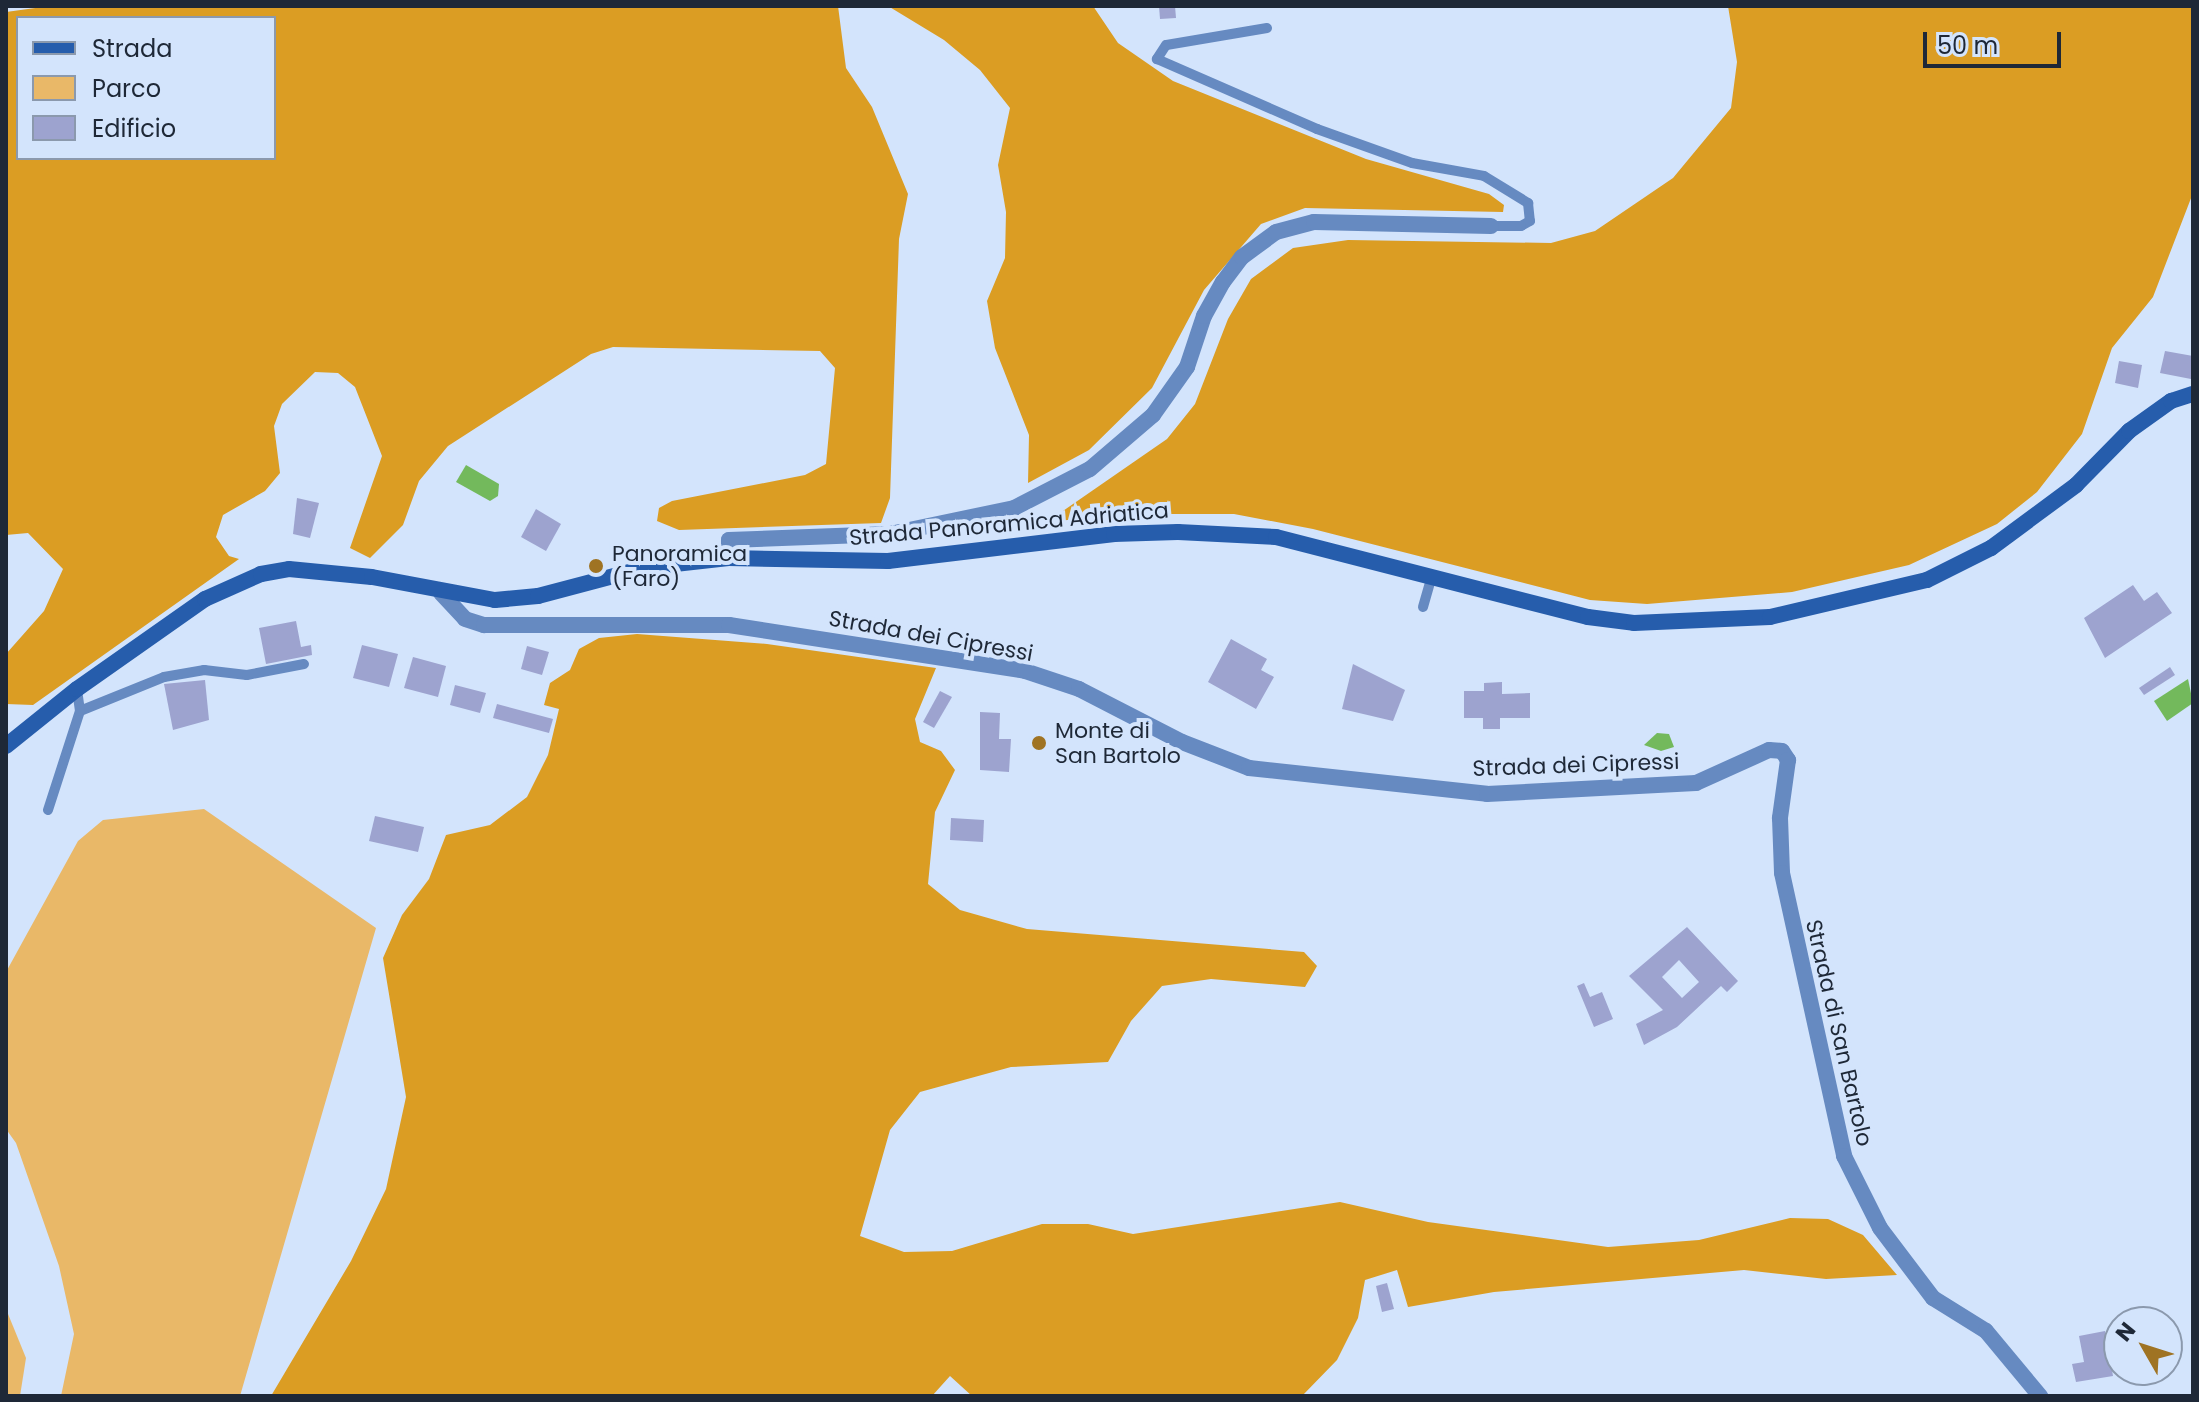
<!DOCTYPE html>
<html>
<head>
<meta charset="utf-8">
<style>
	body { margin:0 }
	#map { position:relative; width:2199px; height:1402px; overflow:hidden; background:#d3e4fc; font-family:Poppins,sans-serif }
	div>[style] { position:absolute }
	.green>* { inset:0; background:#e9b868 }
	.forest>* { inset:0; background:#db9d23 }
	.water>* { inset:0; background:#73b95c }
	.building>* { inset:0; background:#9da3cf }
	.lane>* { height:10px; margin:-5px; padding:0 5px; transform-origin:5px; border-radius:5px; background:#668ac1 }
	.street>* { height:16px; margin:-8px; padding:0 8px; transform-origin:8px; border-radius:8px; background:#668ac1 }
	.secondary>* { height:16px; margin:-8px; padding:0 8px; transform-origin:8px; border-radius:8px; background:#265dac }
	.dots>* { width:22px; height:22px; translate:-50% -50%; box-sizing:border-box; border:4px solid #d3e4fc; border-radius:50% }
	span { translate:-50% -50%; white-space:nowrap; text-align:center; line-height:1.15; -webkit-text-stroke:8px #d3e4fc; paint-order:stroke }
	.street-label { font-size:22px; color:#1e2837 }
	.poi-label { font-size:22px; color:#1e2837 }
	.left { translate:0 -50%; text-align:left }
	.frame { position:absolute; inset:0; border:8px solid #1e2837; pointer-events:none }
	.legend { position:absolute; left:16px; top:16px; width:260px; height:144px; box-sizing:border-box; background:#d3e4fc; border:2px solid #8b99ad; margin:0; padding:10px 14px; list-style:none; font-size:24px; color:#1e2837 }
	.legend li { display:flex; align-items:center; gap:16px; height:40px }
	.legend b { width:40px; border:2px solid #8b99ad }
	.north { position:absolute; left:2103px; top:1306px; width:80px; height:80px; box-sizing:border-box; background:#d3e4fc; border:2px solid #8b99ad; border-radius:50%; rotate:309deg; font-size:22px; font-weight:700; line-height:32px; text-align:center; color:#1e2837 }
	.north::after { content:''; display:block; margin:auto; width:28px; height:36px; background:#9f7323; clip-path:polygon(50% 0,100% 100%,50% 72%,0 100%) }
	.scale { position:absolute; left:1923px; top:32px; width:138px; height:36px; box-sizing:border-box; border:4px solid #1e2837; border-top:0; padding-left:10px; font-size:24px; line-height:28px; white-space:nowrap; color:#1e2837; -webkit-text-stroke:6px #d3e4fc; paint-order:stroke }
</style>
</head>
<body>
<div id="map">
	<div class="green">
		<div style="clip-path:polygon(204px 809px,376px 928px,240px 1396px,61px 1396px,74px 1334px,59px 1266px,16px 1143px,6px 1129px,6px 972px,78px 841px,103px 820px)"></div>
		<div style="clip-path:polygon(6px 1309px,26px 1358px,20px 1396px,6px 1396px)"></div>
	</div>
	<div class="forest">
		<div style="clip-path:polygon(evenodd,50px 6px,838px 6px,846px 68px,872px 107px,908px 194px,899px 239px,890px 498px,881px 523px,679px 530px,657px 521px,659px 508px,672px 501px,805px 475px,826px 464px,835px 368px,820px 351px,613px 347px,591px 354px,448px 446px,419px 481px,403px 525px,370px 558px,350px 548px,382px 456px,355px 387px,338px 373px,315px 372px,282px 404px,274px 426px,280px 473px,265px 491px,223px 515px,216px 537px,229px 556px,239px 559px,33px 705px,6px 704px,6px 654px,44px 611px,63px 569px,28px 533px,6px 535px,6px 12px,50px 6px,18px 18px,274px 18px,274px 158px,18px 158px,18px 18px)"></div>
		<div style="clip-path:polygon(888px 6px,1093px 6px,1118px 43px,1173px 81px,1366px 159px,1489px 194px,1504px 205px,1503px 212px,1305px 208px,1261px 224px,1204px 290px,1152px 388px,1089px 450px,1028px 483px,1029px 435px,995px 348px,987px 301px,1005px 258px,1006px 212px,998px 165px,1010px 108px,980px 70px,944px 40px)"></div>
		<div style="clip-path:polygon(1728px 6px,2193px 6px,2193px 193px,2153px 297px,2112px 348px,2082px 434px,2037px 492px,1997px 524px,1909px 565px,1792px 592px,1647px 604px,1590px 600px,1313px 529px,1234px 514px,1129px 514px,1047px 522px,1167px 439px,1195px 404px,1228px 319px,1251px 279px,1293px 248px,1348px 240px,1551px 243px,1595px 231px,1673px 178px,1731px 108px,1737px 62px)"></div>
		<div style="clip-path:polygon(637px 634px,767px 644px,936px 668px,915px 719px,920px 742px,941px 751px,955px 770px,935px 812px,928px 884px,960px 910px,1027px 929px,1304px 952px,1317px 966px,1305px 987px,1211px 979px,1162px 986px,1131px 1021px,1108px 1062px,1011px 1067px,920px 1092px,890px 1130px,860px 1236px,904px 1252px,952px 1251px,1042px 1224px,1088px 1224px,1133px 1234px,1340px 1202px,1428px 1222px,1608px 1247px,1699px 1240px,1790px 1218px,1828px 1219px,1863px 1235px,1897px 1275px,1826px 1279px,1744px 1270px,1494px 1292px,1408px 1307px,1397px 1270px,1365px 1280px,1358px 1318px,1337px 1360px,1302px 1396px,972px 1396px,950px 1376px,932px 1396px,271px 1396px,351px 1261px,386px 1189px,406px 1097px,383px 958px,402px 915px,429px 879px,446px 835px,490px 825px,527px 797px,548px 755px,559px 709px,544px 705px,550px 683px,570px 670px,579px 649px,599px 638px)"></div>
	</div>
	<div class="water">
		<div style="clip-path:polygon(466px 465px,499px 484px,498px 496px,490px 501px,456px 482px)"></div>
		<div style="clip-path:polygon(2188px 679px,2193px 703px,2167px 721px,2154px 701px)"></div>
		<div style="clip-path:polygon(1657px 733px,1669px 734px,1674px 747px,1661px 751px,1644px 745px)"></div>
	</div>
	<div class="building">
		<div style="clip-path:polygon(1159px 6px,1175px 6px,1176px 18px,1160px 19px)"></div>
		<div style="clip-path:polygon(2165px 351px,2193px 356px,2191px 379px,2160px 373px)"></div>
		<div style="clip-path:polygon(2119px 361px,2142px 365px,2138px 388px,2115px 383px)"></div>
		<div style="clip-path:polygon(297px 498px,319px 503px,310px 538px,293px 534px)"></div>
		<div style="clip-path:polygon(536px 509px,561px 524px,546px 551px,521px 537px)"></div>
		<div style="clip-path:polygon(2133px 585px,2144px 601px,2157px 592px,2172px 613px,2105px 658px,2084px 618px)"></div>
		<div style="clip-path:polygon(296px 621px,301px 647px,311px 645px,312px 655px,266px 664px,259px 628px)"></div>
		<div style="clip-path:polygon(1231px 639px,1267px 659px,1261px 670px,1274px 677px,1256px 709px,1208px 682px)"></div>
		<div style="clip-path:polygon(362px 645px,398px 654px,389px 687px,353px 678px)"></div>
		<div style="clip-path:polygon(527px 646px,549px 652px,542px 675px,521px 669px)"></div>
		<div style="clip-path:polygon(413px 657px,446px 666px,438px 697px,404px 688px)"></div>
		<div style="clip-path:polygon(1353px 664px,1405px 690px,1393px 721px,1342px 709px)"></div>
		<div style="clip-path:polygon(2170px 667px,2175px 675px,2144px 695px,2139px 688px)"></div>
		<div style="clip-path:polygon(205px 680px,209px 720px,173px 730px,164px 684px)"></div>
		<div style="clip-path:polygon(1502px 682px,1502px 694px,1530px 693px,1530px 718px,1500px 718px,1500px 729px,1483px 729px,1483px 718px,1464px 718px,1464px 691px,1484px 691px,1484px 683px)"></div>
		<div style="clip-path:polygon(455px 685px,486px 693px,480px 713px,450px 705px)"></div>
		<div style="clip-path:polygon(940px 691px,952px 697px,934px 728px,923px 722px)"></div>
		<div style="clip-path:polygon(497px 704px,553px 719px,549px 733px,493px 718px)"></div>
		<div style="clip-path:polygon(980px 712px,1000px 713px,999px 739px,1011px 739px,1009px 772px,980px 770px)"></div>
		<div style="clip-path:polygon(375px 816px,424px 827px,418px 852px,369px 841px)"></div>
		<div style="clip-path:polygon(951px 818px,984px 820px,983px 842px,950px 840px)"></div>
		<div style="clip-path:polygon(evenodd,1687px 927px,1738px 981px,1727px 992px,1721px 986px,1677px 1027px,1644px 1045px,1636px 1024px,1663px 1010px,1629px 976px,1687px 927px,1679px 960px,1699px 982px,1682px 998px,1662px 977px,1679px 960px)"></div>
		<div style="clip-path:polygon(1584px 983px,1590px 997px,1602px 992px,1613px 1019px,1594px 1027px,1577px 986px)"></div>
		<div style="clip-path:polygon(1387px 1283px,1394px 1309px,1382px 1312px,1376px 1286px)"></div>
		<div style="clip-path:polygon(2105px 1331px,2113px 1376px,2076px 1382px,2072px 1364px,2084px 1362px,2079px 1336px)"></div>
	</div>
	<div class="lane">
		<div style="left:1267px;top:28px;width:102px;rotate:170.4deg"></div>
		<div style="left:1166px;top:45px;width:17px;rotate:123deg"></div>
		<div style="left:1157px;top:59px;width:175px;rotate:23.6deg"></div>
		<div style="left:1317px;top:129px;width:101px;rotate:19.7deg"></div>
		<div style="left:1412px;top:163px;width:73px;rotate:10.2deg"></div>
		<div style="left:1484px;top:176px;width:52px;rotate:31.5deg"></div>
		<div style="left:1528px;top:203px;width:18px;rotate:84deg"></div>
		<div style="left:1530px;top:221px;width:10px;rotate:151deg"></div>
		<div style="left:1521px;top:226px;width:30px;rotate:180deg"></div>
		<div style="left:1423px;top:607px;width:29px;rotate:-74deg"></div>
		<div style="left:80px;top:711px;width:91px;rotate:-22deg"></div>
		<div style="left:164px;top:677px;width:41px;rotate:-9.9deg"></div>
		<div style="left:204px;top:670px;width:43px;rotate:6.6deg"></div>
		<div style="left:247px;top:675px;width:58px;rotate:-10.9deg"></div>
		<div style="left:48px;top:810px;width:104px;rotate:-72.1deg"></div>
		<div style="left:80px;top:711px;width:22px;rotate:-98deg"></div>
	</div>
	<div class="street">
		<div style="left:729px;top:558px;width:18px;rotate:-90deg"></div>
		<div style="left:729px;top:540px;width:161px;rotate:-2.1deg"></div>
		<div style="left:890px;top:534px;width:127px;rotate:-11.8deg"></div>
		<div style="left:1014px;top:508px;width:85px;rotate:-27.2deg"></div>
		<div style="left:1090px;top:469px;width:83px;rotate:-40.6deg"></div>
		<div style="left:1153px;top:415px;width:59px;rotate:-54.7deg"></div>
		<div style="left:1187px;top:367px;width:54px;rotate:-71.6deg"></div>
		<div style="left:1204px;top:316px;width:39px;rotate:-61deg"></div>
		<div style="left:1223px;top:282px;width:31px;rotate:-53deg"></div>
		<div style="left:1242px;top:257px;width:42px;rotate:-36.3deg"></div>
		<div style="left:1276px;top:232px;width:39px;rotate:-15deg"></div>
		<div style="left:1314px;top:222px;width:177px;rotate:1.3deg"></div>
		<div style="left:441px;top:593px;width:35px;rotate:47deg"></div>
		<div style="left:465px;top:619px;width:20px;rotate:18deg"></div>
		<div style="left:484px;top:625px;width:245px"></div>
		<div style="left:729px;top:625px;width:300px;rotate:8.8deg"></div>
		<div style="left:1025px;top:671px;width:57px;rotate:18.4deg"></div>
		<div style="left:1079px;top:689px;width:116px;rotate:27.2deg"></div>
		<div style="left:1182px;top:742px;width:72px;rotate:21.2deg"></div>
		<div style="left:1249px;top:768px;width:239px;rotate:6.2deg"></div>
		<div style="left:1487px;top:794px;width:209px;rotate:-3deg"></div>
		<div style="left:1696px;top:783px;width:80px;rotate:-24.3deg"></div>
		<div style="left:1769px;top:750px;width:13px;rotate:4deg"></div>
		<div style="left:1782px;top:751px;width:11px;rotate:56deg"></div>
		<div style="left:1788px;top:760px;width:59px;rotate:97.9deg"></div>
		<div style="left:1780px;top:818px;width:55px;rotate:87.9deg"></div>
		<div style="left:1782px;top:873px;width:290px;rotate:77.6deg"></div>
		<div style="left:1844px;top:1156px;width:80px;rotate:63.4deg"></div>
		<div style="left:1880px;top:1228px;width:88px;rotate:52.9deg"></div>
		<div style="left:1933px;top:1298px;width:62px;rotate:31.9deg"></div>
		<div style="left:1986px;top:1331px;width:85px;rotate:50.3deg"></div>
	</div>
	<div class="secondary">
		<div style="left:6px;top:746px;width:91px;rotate:-38.8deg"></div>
		<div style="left:77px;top:689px;width:156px;rotate:-35.1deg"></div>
		<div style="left:205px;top:599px;width:61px;rotate:-24.1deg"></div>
		<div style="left:261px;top:574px;width:28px;rotate:-10deg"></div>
		<div style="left:289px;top:569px;width:83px;rotate:5.5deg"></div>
		<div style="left:372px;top:577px;width:125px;rotate:10.6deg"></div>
		<div style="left:495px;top:600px;width:43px;rotate:-5.3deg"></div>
		<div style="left:538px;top:596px;width:114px;rotate:-14.8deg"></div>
		<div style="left:648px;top:567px;width:81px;rotate:-6.3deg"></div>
		<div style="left:729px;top:558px;width:159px;rotate:1.1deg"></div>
		<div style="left:888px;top:561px;width:228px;rotate:-6.8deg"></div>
		<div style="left:1114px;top:534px;width:64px;rotate:-1.8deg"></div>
		<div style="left:1178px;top:532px;width:98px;rotate:2.9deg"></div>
		<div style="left:1276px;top:537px;width:322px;rotate:14.4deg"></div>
		<div style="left:1588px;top:617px;width:46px;rotate:7.4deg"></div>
		<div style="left:1634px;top:623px;width:136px;rotate:-2.5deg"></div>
		<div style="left:1770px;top:617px;width:161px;rotate:-13.3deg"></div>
		<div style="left:1927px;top:580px;width:72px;rotate:-26.6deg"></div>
		<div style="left:1991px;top:548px;width:106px;rotate:-36.5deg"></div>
		<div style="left:2076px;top:485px;width:76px;rotate:-45.5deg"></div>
		<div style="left:2129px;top:431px;width:52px;rotate:-35.5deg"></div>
		<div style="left:2171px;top:401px;width:23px;rotate:-18deg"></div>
	</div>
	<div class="dots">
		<div style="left:596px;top:566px;background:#9f7323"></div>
		<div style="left:1039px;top:743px;background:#9f7323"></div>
	</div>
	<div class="street-label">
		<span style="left:1009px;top:524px;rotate:-5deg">Strada Panoramica Adriatica</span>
		<span style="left:931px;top:636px;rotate:10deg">Strada dei Cipressi</span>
		<span style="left:1576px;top:765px;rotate:-2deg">Strada dei Cipressi</span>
		<span style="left:1839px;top:1033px;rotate:77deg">Strada di San Bartolo</span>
	</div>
	<div class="poi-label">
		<span class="left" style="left:612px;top:566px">Panoramica<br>(Faro)</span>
		<span class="left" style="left:1055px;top:743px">Monte di<br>San Bartolo</span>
	</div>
	<div class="frame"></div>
	<ul class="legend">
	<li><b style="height:10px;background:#265dac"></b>Strada</li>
	<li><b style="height:22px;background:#e9b868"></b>Parco</li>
	<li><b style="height:22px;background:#9da3cf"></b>Edificio</li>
	</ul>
	<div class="north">N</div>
	<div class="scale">50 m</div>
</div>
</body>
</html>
